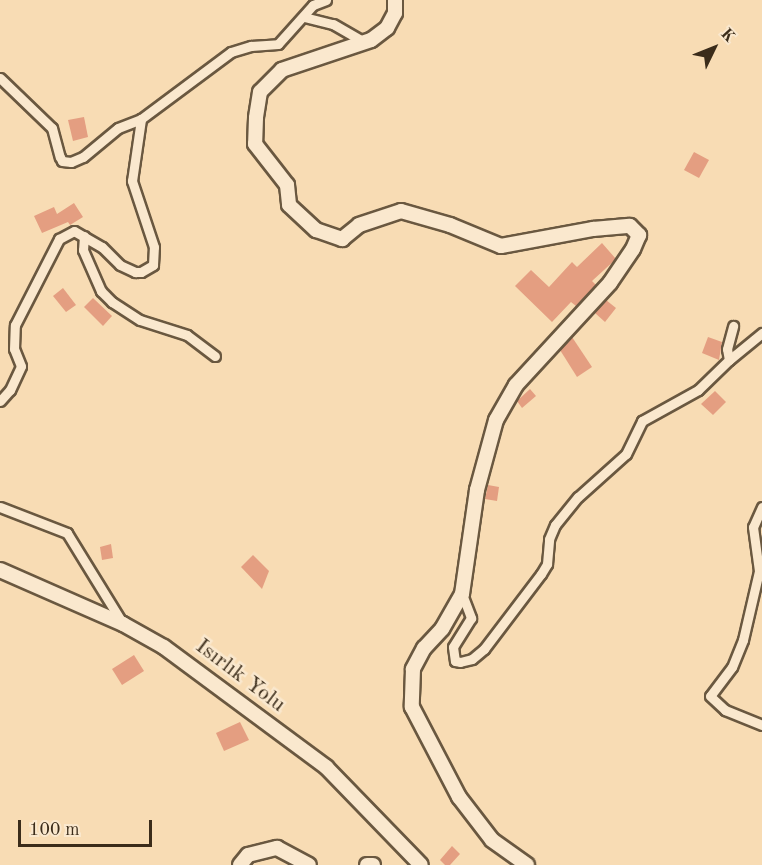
<!DOCTYPE html>
<html>
<head>
<meta charset="utf-8">
<style>
	body { margin:0 }
	#map { position:relative; width:762px; height:865px; overflow:hidden; background:#f8dcb4; font-family:"Old Standard TT",serif }
	div>[style] { position:absolute }
	.building>* { inset:0; background:#e49e81 }
	.roads { filter:drop-shadow(2px 0 #6a5840) drop-shadow(-2px 0 #6a5840) drop-shadow(0 2px #6a5840) drop-shadow(0 -2px #6a5840) }
	.street>* { height:9px; margin:-4.5px; padding:0 4.5px; transform-origin:4.5px; border-radius:4.5px; background:#fae8ce }
	.secondary>* { height:14px; margin:-7px; padding:0 7px; transform-origin:7px; border-radius:7px; background:#fae8ce }
	span { translate:-50% -50%; white-space:nowrap; text-align:center; line-height:1.15; -webkit-text-stroke:5px #fae8ce; paint-order:stroke }
	.street-label { font-size:22px; color:#3b2c1a }
	.north { position:absolute; left:684px; top:18px; width:60px; height:60px; -webkit-text-stroke:4px #fae8ce; paint-order:stroke; rotate:47deg; font-size:16px; font-weight:700; line-height:24px; text-align:center; color:#3b2c1a }
	.north::after { content:''; display:block; margin:auto; width:21px; height:27px; background:#3b2c1a; clip-path:polygon(50% 0,100% 100%,50% 72%,0 100%) }
	.scale { position:absolute; left:18px; top:820px; width:134px; height:27px; box-sizing:border-box; border:3px solid #3b2c1a; border-top:0; padding-left:8px; font-size:18px; line-height:21px; white-space:nowrap; color:#3b2c1a; -webkit-text-stroke:4px #fae8ce; paint-order:stroke }
</style>
</head>
<body>
<div id="map">
	<div class="building">
		<div style="clip-path:polygon(84px 117px,88px 137px,73px 141px,68px 120px)"></div>
		<div style="clip-path:polygon(694px 152px,709px 160px,699px 178px,684px 170px)"></div>
		<div style="clip-path:polygon(74px 203px,83px 217px,70px 225px,68px 222px,42px 233px,34px 216px,54px 207px,57px 214px)"></div>
		<div style="clip-path:polygon(602px 243px,616px 259px,592px 281px,596px 285px,576px 306px,571px 302px,552px 322px,515px 286px,531px 270px,549px 287px,572px 262px,577px 267px)"></div>
		<div style="clip-path:polygon(63px 288px,76px 305px,66px 312px,53px 296px)"></div>
		<div style="clip-path:polygon(93px 298px,112px 316px,103px 326px,84px 307px)"></div>
		<div style="clip-path:polygon(606px 300px,616px 308px,605px 322px,595px 313px)"></div>
		<div style="clip-path:polygon(572px 337px,592px 367px,577px 377px,560px 350px)"></div>
		<div style="clip-path:polygon(708px 337px,722px 342px,719px 360px,702px 353px)"></div>
		<div style="clip-path:polygon(530px 389px,536px 396px,522px 408px,517px 401px)"></div>
		<div style="clip-path:polygon(715px 391px,726px 402px,713px 415px,701px 404px)"></div>
		<div style="clip-path:polygon(488px 485px,499px 487px,497px 501px,485px 499px)"></div>
		<div style="clip-path:polygon(111px 544px,113px 558px,102px 560px,100px 547px)"></div>
		<div style="clip-path:polygon(253px 555px,269px 571px,262px 589px,241px 567px)"></div>
		<div style="clip-path:polygon(134px 655px,144px 671px,122px 685px,112px 669px)"></div>
		<div style="clip-path:polygon(240px 722px,249px 740px,224px 751px,216px 733px)"></div>
		<div style="clip-path:polygon(452px 846px,460px 854px,450px 865px,445px 865px,440px 860px)"></div>
	</div>
	<div class="roads">
		<div class="street">
			<div style="left:304px;top:17px;width:30px;rotate:14deg"></div>
			<div style="left:333px;top:24px;width:36px;rotate:30deg"></div>
			<div style="left:0;top:78px;width:72px;rotate:43.9deg"></div>
			<div style="left:52px;top:128px;width:30px;rotate:75deg"></div>
			<div style="left:60px;top:157px;width:4px;rotate:63deg"></div>
			<div style="left:62px;top:161px;width:9px;rotate:6deg"></div>
			<div style="left:71px;top:162px;width:13px;rotate:-23deg"></div>
			<div style="left:83px;top:157px;width:45px;rotate:-39.6deg"></div>
			<div style="left:118px;top:128px;width:25px;rotate:-21deg"></div>
			<div style="left:141px;top:119px;width:112px;rotate:-36.7deg"></div>
			<div style="left:231px;top:52px;width:21px;rotate:-17deg"></div>
			<div style="left:251px;top:46px;width:27px;rotate:-4deg"></div>
			<div style="left:278px;top:44px;width:52px;rotate:-48.1deg"></div>
			<div style="left:313px;top:5px;width:14px;rotate:-21deg"></div>
			<div style="left:84px;top:236px;width:14px;rotate:94deg"></div>
			<div style="left:83px;top:250px;width:45px;rotate:66.3deg"></div>
			<div style="left:101px;top:291px;width:16px;rotate:45deg"></div>
			<div style="left:112px;top:302px;width:33px;rotate:33deg"></div>
			<div style="left:140px;top:320px;width:49px;rotate:17.7deg"></div>
			<div style="left:187px;top:335px;width:35px;rotate:37deg"></div>
			<div style="left:729px;top:360px;width:11px;rotate:-100deg"></div>
			<div style="left:727px;top:349px;width:24px;rotate:-75deg"></div>
			<div style="left:0;top:401px;width:15px;rotate:-48deg"></div>
			<div style="left:10px;top:390px;width:26px;rotate:-65deg"></div>
			<div style="left:21px;top:366px;width:18px;rotate:-112deg"></div>
			<div style="left:14px;top:349px;width:24px;rotate:-88deg"></div>
			<div style="left:15px;top:325px;width:97px;rotate:-62.9deg"></div>
			<div style="left:59px;top:239px;width:17px;rotate:-28deg"></div>
			<div style="left:74px;top:231px;width:32px;rotate:30deg"></div>
			<div style="left:102px;top:247px;width:25px;rotate:45deg"></div>
			<div style="left:120px;top:265px;width:17px;rotate:25deg"></div>
			<div style="left:135px;top:272px;width:6px"></div>
			<div style="left:141px;top:272px;width:14px;rotate:-30deg"></div>
			<div style="left:153px;top:265px;width:18px;rotate:-87deg"></div>
			<div style="left:154px;top:247px;width:70px;rotate:-108.4deg"></div>
			<div style="left:132px;top:181px;width:63px;rotate:-81.7deg"></div>
			<div style="left:0;top:507px;width:72px;rotate:21.2deg"></div>
			<div style="left:67px;top:533px;width:107px;rotate:58.4deg"></div>
			<div style="left:762px;top:507px;width:22px;rotate:114deg"></div>
			<div style="left:753px;top:527px;width:44px;rotate:82.2deg"></div>
			<div style="left:759px;top:571px;width:71px;rotate:103.1deg"></div>
			<div style="left:743px;top:640px;width:29px;rotate:112deg"></div>
			<div style="left:732px;top:667px;width:36px;rotate:127deg"></div>
			<div style="left:710px;top:696px;width:21px;rotate:43deg"></div>
			<div style="left:725px;top:710px;width:40px;rotate:22deg"></div>
			<div style="left:462px;top:594px;width:26px;rotate:69deg"></div>
			<div style="left:471px;top:618px;width:34px;rotate:122deg"></div>
			<div style="left:453px;top:647px;width:14px;rotate:82deg"></div>
			<div style="left:455px;top:661px;width:5px;rotate:11deg"></div>
			<div style="left:460px;top:662px;width:12px;rotate:-14deg"></div>
			<div style="left:472px;top:659px;width:16px;rotate:-40deg"></div>
			<div style="left:484px;top:649px;width:94px;rotate:-52.8deg"></div>
			<div style="left:541px;top:574px;width:12px;rotate:-59deg"></div>
			<div style="left:547px;top:564px;width:25px;rotate:-85deg"></div>
			<div style="left:549px;top:539px;width:15px;rotate:-67deg"></div>
			<div style="left:555px;top:525px;width:36px;rotate:-51deg"></div>
			<div style="left:578px;top:497px;width:64px;rotate:-41.9deg"></div>
			<div style="left:626px;top:454px;width:37px;rotate:-64deg"></div>
			<div style="left:642px;top:421px;width:64px;rotate:-29deg"></div>
			<div style="left:698px;top:390px;width:43px;rotate:-44.1deg"></div>
			<div style="left:729px;top:360px;width:43px;rotate:-39.3deg"></div>
		</div>
		<div class="secondary">
			<div style="left:395px;top:0;width:13px;rotate:90deg"></div>
			<div style="left:395px;top:13px;width:17px;rotate:118deg"></div>
			<div style="left:387px;top:28px;width:20px;rotate:143deg"></div>
			<div style="left:371px;top:40px;width:94px;rotate:161.4deg"></div>
			<div style="left:282px;top:70px;width:31px;rotate:135deg"></div>
			<div style="left:260px;top:92px;width:26px;rotate:99deg"></div>
			<div style="left:256px;top:118px;width:26px;rotate:92deg"></div>
			<div style="left:255px;top:144px;width:52px;rotate:52deg"></div>
			<div style="left:287px;top:185px;width:20px;rotate:84deg"></div>
			<div style="left:289px;top:205px;width:37px;rotate:43deg"></div>
			<div style="left:316px;top:230px;width:28px;rotate:19deg"></div>
			<div style="left:342px;top:239px;width:22px;rotate:-39deg"></div>
			<div style="left:359px;top:225px;width:44px;rotate:-18.4deg"></div>
			<div style="left:401px;top:211px;width:51px;rotate:15.9deg"></div>
			<div style="left:450px;top:225px;width:55px;rotate:22.4deg"></div>
			<div style="left:501px;top:246px;width:94px;rotate:-10.5deg"></div>
			<div style="left:593px;top:229px;width:37px;rotate:-5deg"></div>
			<div style="left:630px;top:226px;width:13px;rotate:45deg"></div>
			<div style="left:639px;top:235px;width:15px;rotate:113deg"></div>
			<div style="left:633px;top:249px;width:41px;rotate:124.1deg"></div>
			<div style="left:610px;top:283px;width:139px;rotate:132.7deg"></div>
			<div style="left:516px;top:385px;width:40px;rotate:119.7deg"></div>
			<div style="left:496px;top:420px;width:73px;rotate:105.2deg"></div>
			<div style="left:477px;top:490px;width:105px;rotate:98.2deg"></div>
			<div style="left:462px;top:594px;width:40px;rotate:119.7deg"></div>
			<div style="left:442px;top:629px;width:26px;rotate:133deg"></div>
			<div style="left:424px;top:648px;width:24px;rotate:118deg"></div>
			<div style="left:413px;top:669px;width:38px;rotate:92deg"></div>
			<div style="left:412px;top:707px;width:102px;rotate:62.4deg"></div>
			<div style="left:459px;top:797px;width:54px;rotate:52.5deg"></div>
			<div style="left:492px;top:840px;width:43px;rotate:35.5deg"></div>
			<div style="left:0;top:570px;width:134px;rotate:23.7deg"></div>
			<div style="left:123px;top:624px;width:47px;rotate:29.3deg"></div>
			<div style="left:164px;top:647px;width:202px;rotate:36.5deg"></div>
			<div style="left:326px;top:767px;width:136px;rotate:45.9deg"></div>
			<div style="left:240px;top:865px;width:13px;rotate:-51deg"></div>
			<div style="left:248px;top:855px;width:30px;rotate:-14deg"></div>
			<div style="left:277px;top:848px;width:36px;rotate:28deg"></div>
			<div style="left:367px;top:865px;width:6px"></div>
		</div>
	</div>
	<div class="street-label">
		<span style="left:240px;top:676px;rotate:37deg">Isırlık Yolu</span>
	</div>
	<div class="north">K</div>
	<div class="scale">100 m</div>
</div>
</body>
</html>
